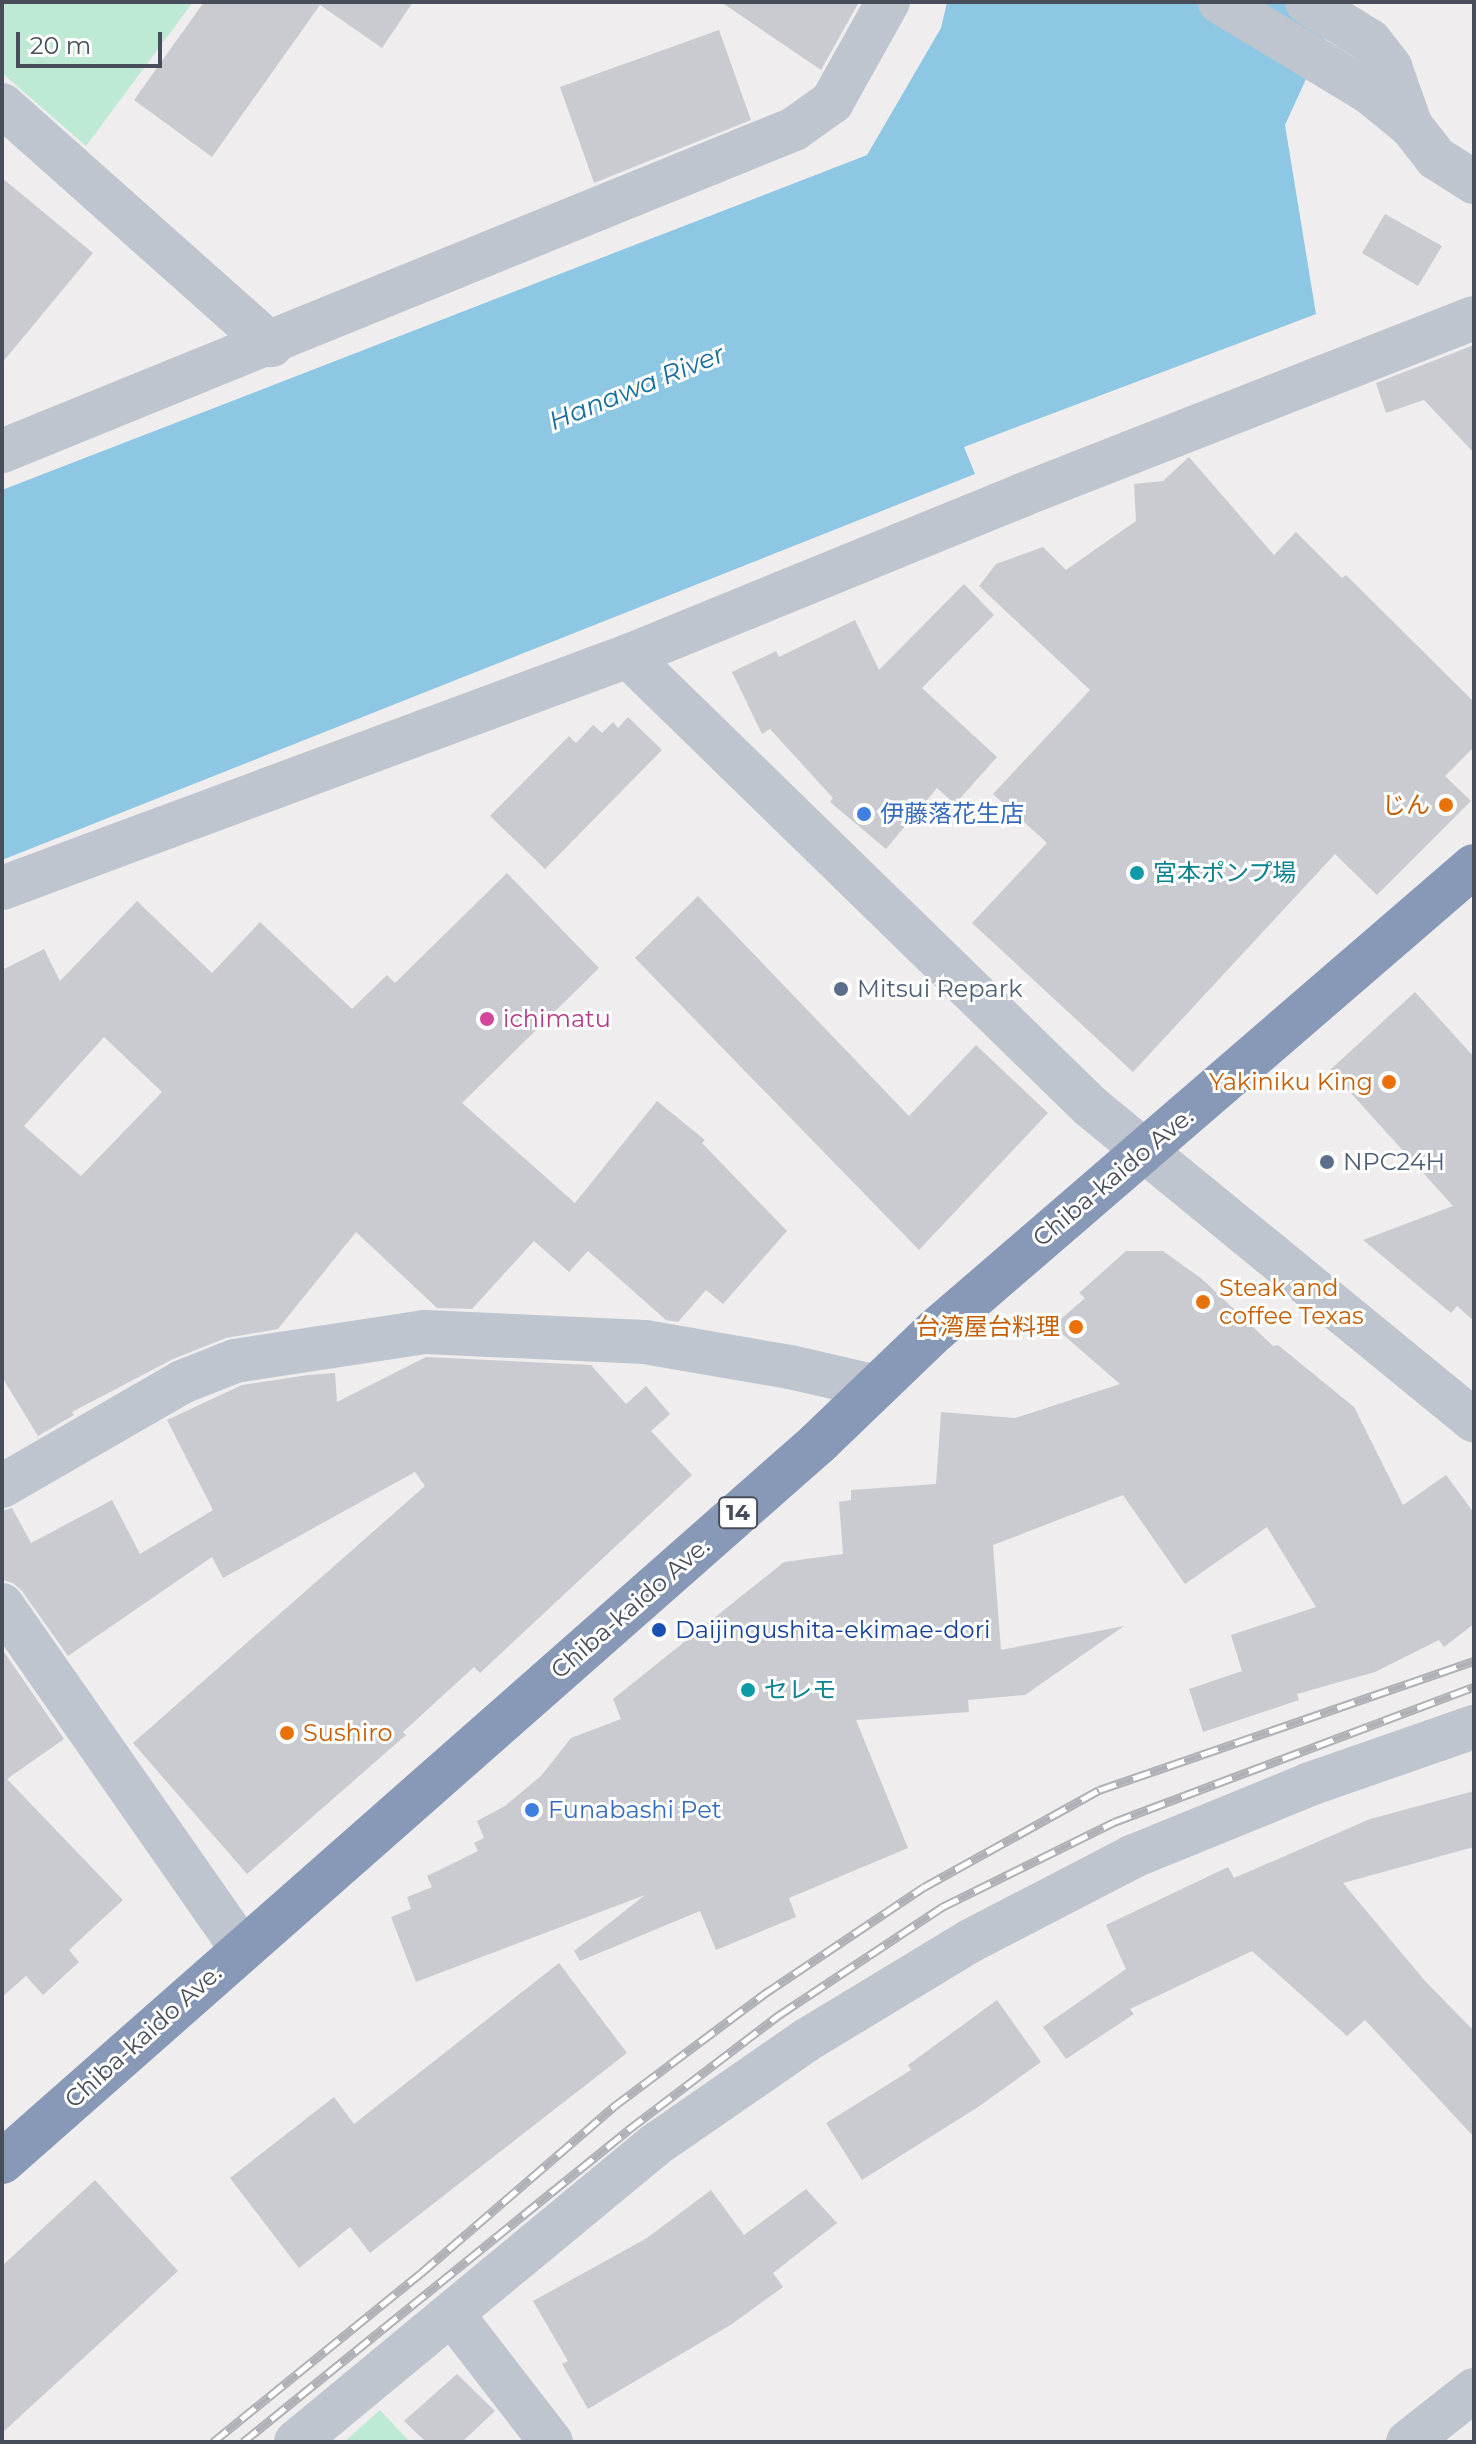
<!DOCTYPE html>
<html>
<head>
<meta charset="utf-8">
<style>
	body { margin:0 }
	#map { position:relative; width:1476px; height:2444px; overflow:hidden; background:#efeded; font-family:Montserrat,"Noto Sans JP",sans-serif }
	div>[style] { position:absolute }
	.green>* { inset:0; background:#beead5 }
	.water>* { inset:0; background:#8ec7e4 }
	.building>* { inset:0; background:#cacbd1 }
	.minor>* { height:44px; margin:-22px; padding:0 22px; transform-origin:22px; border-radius:22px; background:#bfc5ce }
	.highway>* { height:44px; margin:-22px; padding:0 22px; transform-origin:22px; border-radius:22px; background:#8899b8 }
	.rail>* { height:9px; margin-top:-4.5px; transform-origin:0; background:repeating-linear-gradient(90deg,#fff 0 18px,#afb1b7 0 36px); box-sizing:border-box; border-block:2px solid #afb1b7 }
	.dots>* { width:22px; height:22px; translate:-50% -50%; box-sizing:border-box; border:4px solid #fff; border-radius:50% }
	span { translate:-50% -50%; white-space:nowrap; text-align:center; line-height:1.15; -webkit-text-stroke:6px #fff; paint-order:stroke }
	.shield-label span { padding:2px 6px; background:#fff; border:2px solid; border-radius:6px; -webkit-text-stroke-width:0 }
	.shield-label { font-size:22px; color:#474e59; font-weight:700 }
	.food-label { font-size:24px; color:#c56008 }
	.right { translate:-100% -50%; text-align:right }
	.left { translate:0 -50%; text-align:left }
	.shop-label { font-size:24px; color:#366cbe }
	.culture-label { font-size:24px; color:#0d838f }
	.service-label { font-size:24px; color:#4e5e75 }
	.hotel-label { font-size:24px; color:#b23c85 }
	.street-label { font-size:24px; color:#474e59 }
	.transit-label { font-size:24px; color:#164399 }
	.water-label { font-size:26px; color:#176e9b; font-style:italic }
	.frame { position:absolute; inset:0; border:4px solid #474e59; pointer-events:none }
	.scale { position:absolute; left:16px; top:32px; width:146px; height:36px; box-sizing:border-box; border:4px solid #474e59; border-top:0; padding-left:10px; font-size:24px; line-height:28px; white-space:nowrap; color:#474e59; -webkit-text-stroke:6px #fff; paint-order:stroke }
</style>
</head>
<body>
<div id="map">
	<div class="green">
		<div style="clip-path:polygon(2px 2px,193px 2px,86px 146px,2px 73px)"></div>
		<div style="clip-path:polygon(380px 2410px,410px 2442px,344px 2442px)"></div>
	</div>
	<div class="water">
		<div style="clip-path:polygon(947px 2px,1335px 2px,1345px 8px,1323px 42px,1285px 125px,1316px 314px,964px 447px,975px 474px,2px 860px,2px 490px,867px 155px,941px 28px)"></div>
	</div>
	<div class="building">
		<div style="clip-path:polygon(204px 2px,413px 2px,382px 48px,320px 5px,212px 157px,134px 100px)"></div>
		<div style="clip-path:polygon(721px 2px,859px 2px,821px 70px)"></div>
		<div style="clip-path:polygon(719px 30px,751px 120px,594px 183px,560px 87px)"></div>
		<div style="clip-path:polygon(2px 178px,93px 253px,2px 363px)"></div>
		<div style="clip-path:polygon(1385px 214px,1442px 246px,1418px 286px,1362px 253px)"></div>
		<div style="clip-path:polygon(1474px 345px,1474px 453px,1424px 400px,1386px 413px,1376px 383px)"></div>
		<div style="clip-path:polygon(1189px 457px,1274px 555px,1296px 532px,1342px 578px,1346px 575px,1474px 702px,1474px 747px,1445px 776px,1471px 801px,1377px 895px,1335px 854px,1133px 1072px,972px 923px,1047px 843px,993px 794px,1090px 690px,979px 586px,996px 564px,1043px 547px,1066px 570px,1136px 521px,1134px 484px,1163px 481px)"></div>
		<div style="clip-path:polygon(964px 584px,994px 615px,922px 688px,997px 757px,955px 804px,937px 788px,886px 849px,830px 802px,833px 798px,770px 729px,762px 734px,732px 672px,776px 651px,779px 657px,855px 620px,879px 670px)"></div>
		<div style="clip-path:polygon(628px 717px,662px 750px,545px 869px,490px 816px,569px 736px,576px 743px,593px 725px,602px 733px,613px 722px,618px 728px)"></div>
		<div style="clip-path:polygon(evenodd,507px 873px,599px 968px,462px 1103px,575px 1203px,657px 1101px,705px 1140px,702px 1143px,787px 1231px,723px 1304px,706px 1290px,678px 1322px,666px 1320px,588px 1251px,569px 1272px,534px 1241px,472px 1309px,437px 1308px,356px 1232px,278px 1329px,226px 1338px,173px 1359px,72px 1412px,74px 1415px,38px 1436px,2px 1377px,2px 970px,44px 949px,60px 981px,137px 901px,212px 973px,260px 922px,352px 1009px,387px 975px,395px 983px,507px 873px,104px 1037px,162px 1092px,81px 1176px,24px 1126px,104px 1037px)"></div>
		<div style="clip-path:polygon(698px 896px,909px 1116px,976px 1045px,1048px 1113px,919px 1250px,635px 958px)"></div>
		<div style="clip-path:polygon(1415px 992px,1474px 1057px,1474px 1321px,1457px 1306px,1451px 1313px,1363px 1240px,1453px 1206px,1330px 1070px)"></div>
		<div style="clip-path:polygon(1126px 1251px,1163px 1251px,1202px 1279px,1273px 1346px,1278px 1345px,1354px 1407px,1403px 1505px,1446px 1475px,1474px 1513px,1474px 1624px,1444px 1647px,1439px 1640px,1375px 1672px,1297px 1694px,1299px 1700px,1203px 1732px,1189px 1689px,1242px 1671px,1231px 1635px,1316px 1607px,1267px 1527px,1185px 1584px,1123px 1495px,993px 1545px,1001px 1650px,1124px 1626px,1025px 1695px,968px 1700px,969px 1712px,856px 1720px,908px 1848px,789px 1898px,796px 1917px,716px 1950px,700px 1911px,580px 1961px,574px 1951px,645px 1895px,416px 1982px,391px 1917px,411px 1909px,407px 1897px,432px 1887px,427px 1876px,478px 1851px,474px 1843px,484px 1838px,477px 1821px,505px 1806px,541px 1776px,571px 1738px,621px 1719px,613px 1699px,784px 1562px,843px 1554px,839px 1502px,851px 1500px,851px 1490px,936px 1484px,941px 1412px,1015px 1418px,1120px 1384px,1053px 1326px,1085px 1298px,1079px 1293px)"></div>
		<div style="clip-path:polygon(426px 1357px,591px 1365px,626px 1404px,646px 1386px,670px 1414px,651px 1431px,692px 1475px,480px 1673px,474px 1667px,403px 1732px,406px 1735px,247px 1874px,133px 1743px,425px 1486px,415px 1472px,223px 1578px,212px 1557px,68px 1656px,22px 1591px,13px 1583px,2px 1580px,2px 1511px,12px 1508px,31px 1543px,112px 1500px,140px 1554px,213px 1510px,167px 1420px,242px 1385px,308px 1375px,335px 1373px,337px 1402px)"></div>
		<div style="clip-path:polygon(2px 1649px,64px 1739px,7px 1779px,123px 1900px,69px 1950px,79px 1962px,43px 1995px,26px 1976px,2px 1997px)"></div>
		<div style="clip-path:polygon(1474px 1791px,1474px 1847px,1343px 1883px,1425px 1981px,1474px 2031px,1474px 2137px,1365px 2020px,1347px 2036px,1252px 1951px,1130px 2009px,1134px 2014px,1066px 2059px,1043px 2027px,1126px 1969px,1106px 1925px,1228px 1867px,1234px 1878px,1370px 1819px)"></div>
		<div style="clip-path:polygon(559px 1963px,627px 2053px,370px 2253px,350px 2227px,299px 2268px,230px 2178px,334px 2097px,354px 2124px)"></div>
		<div style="clip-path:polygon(997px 2000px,1041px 2062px,978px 2107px,862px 2180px,826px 2123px,911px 2070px,908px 2065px)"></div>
		<div style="clip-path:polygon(95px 2180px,178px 2271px,2px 2433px,2px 2266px)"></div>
		<div style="clip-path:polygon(806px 2189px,837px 2223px,773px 2273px,783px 2287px,732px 2324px,588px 2409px,562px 2364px,568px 2361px,533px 2301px,647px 2238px,711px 2190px,744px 2235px)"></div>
		<div style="clip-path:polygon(457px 2374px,495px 2411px,462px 2442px,426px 2442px,404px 2421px)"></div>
	</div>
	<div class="minor">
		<div style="left:1220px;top:2px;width:174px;rotate:31.1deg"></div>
		<div style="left:1369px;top:92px;width:54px;rotate:39deg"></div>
		<div style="left:1411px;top:126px;width:41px;rotate:52deg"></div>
		<div style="left:1436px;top:158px;width:45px;rotate:32.3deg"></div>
		<div style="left:1307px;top:2px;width:74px;rotate:31.8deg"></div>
		<div style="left:1370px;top:41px;width:33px;rotate:52deg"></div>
		<div style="left:1390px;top:67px;width:63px;rotate:70.4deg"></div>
		<div style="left:2px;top:105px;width:361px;rotate:41.7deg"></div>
		<div style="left:2px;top:451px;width:855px;rotate:-22.12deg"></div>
		<div style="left:794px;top:129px;width:47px;rotate:-35.4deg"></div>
		<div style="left:832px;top:102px;width:115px;rotate:-60.8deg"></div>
		<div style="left:628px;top:656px;width:646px;rotate:44.25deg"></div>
		<div style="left:1091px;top:1107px;width:495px;rotate:39.3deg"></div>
		<div style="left:2px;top:888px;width:668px;rotate:-20.34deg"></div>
		<div style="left:628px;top:656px;width:426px;rotate:-22.2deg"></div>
		<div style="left:1022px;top:495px;width:485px;rotate:-21.4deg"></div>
		<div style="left:2px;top:1486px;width:208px;rotate:-30deg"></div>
		<div style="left:182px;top:1382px;width:57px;rotate:-21.6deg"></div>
		<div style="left:235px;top:1361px;width:192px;rotate:-8.7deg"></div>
		<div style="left:425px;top:1332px;width:220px;rotate:2.6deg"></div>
		<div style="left:645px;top:1342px;width:147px;rotate:9.8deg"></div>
		<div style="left:790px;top:1367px;width:89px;rotate:12.9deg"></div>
		<div style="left:2px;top:1605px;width:419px;rotate:55.1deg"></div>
		<div style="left:452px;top:2314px;width:162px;rotate:52.3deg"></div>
		<div style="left:296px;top:2442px;width:466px;rotate:-39.6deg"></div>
		<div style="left:655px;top:2145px;width:183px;rotate:-34.7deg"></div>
		<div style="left:805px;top:2041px;width:193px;rotate:-31.2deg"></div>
		<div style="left:970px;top:1941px;width:185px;rotate:-27.4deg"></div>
		<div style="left:1134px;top:1856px;width:190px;rotate:-22.2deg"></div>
		<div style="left:1310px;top:1784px;width:174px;rotate:-19.2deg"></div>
		<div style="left:1408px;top:2442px;width:84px;rotate:-38.2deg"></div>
	</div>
	<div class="highway">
		<div style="left:2px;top:2162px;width:1088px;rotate:-41.38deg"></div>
		<div style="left:818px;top:1443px;width:163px;rotate:-43.8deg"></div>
		<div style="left:936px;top:1330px;width:710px;rotate:-40.78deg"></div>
	</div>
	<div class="rail">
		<div style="left:213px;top:2442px;width:268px;rotate:-39.1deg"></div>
		<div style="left:421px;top:2273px;width:254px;rotate:-40.8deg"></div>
		<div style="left:613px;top:2107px;width:189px;rotate:-36.8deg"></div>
		<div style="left:764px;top:1994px;width:192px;rotate:-33.8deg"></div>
		<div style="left:924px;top:1887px;width:200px;rotate:-29deg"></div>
		<div style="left:1099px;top:1790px;width:397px;rotate:-19deg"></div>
		<div style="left:243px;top:2442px;width:496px;rotate:-39deg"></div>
		<div style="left:628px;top:2130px;width:190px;rotate:-37.3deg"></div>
		<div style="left:779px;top:2015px;width:196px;rotate:-33.5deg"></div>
		<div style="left:942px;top:1907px;width:192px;rotate:-26.3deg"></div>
		<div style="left:1114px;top:1822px;width:384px;rotate:-20.6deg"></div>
	</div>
	<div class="dots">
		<div style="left:1446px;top:805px;background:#e8710a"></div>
		<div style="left:864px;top:814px;background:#3f7fe0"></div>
		<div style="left:1137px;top:873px;background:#0f9aa8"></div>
		<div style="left:841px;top:989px;background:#5c6f8a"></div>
		<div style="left:487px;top:1019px;background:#d1479c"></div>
		<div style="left:1389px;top:1082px;background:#e8710a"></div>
		<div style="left:1327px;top:1162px;background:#5c6f8a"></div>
		<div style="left:1203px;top:1302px;background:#e8710a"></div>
		<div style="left:1076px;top:1327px;background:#e8710a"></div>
		<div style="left:659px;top:1630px;background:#1a4fb4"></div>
		<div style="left:748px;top:1690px;background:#0f9aa8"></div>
		<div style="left:287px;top:1733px;background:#e8710a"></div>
		<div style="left:532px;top:1810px;background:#3f7fe0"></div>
	</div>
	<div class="shield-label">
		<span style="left:738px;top:1513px">14</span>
	</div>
	<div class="food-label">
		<span class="right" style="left:1430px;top:805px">じん</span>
		<span class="right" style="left:1373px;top:1082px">Yakiniku King</span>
		<span class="left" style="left:1219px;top:1302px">Steak and<br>coffee Texas</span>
		<span class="right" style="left:1060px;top:1327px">台湾屋台料理</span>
		<span class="left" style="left:303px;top:1733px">Sushiro</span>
	</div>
	<div class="shop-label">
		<span class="left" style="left:880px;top:814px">伊藤落花生店</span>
		<span class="left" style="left:548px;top:1810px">Funabashi Pet</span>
	</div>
	<div class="culture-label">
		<span class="left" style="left:1153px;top:873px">宮本ポンプ場</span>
		<span class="left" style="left:764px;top:1690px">セレモ</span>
	</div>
	<div class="service-label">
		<span class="left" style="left:857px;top:989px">Mitsui Repark</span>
		<span class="left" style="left:1343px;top:1162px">NPC24H</span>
	</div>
	<div class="hotel-label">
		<span class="left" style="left:503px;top:1019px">ichimatu</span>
	</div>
	<div class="street-label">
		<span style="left:1113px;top:1177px;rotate:-40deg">Chiba-kaido Ave.</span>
		<span style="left:630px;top:1608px;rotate:-41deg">Chiba-kaido Ave.</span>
		<span style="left:143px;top:2036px;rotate:-42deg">Chiba-kaido Ave.</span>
	</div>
	<div class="transit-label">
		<span class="left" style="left:675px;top:1630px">Daijingushita-ekimae-dori</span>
	</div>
	<div class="water-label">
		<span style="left:637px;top:388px;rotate:-22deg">Hanawa River</span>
	</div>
	<div class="frame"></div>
	<div class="scale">20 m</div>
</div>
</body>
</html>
